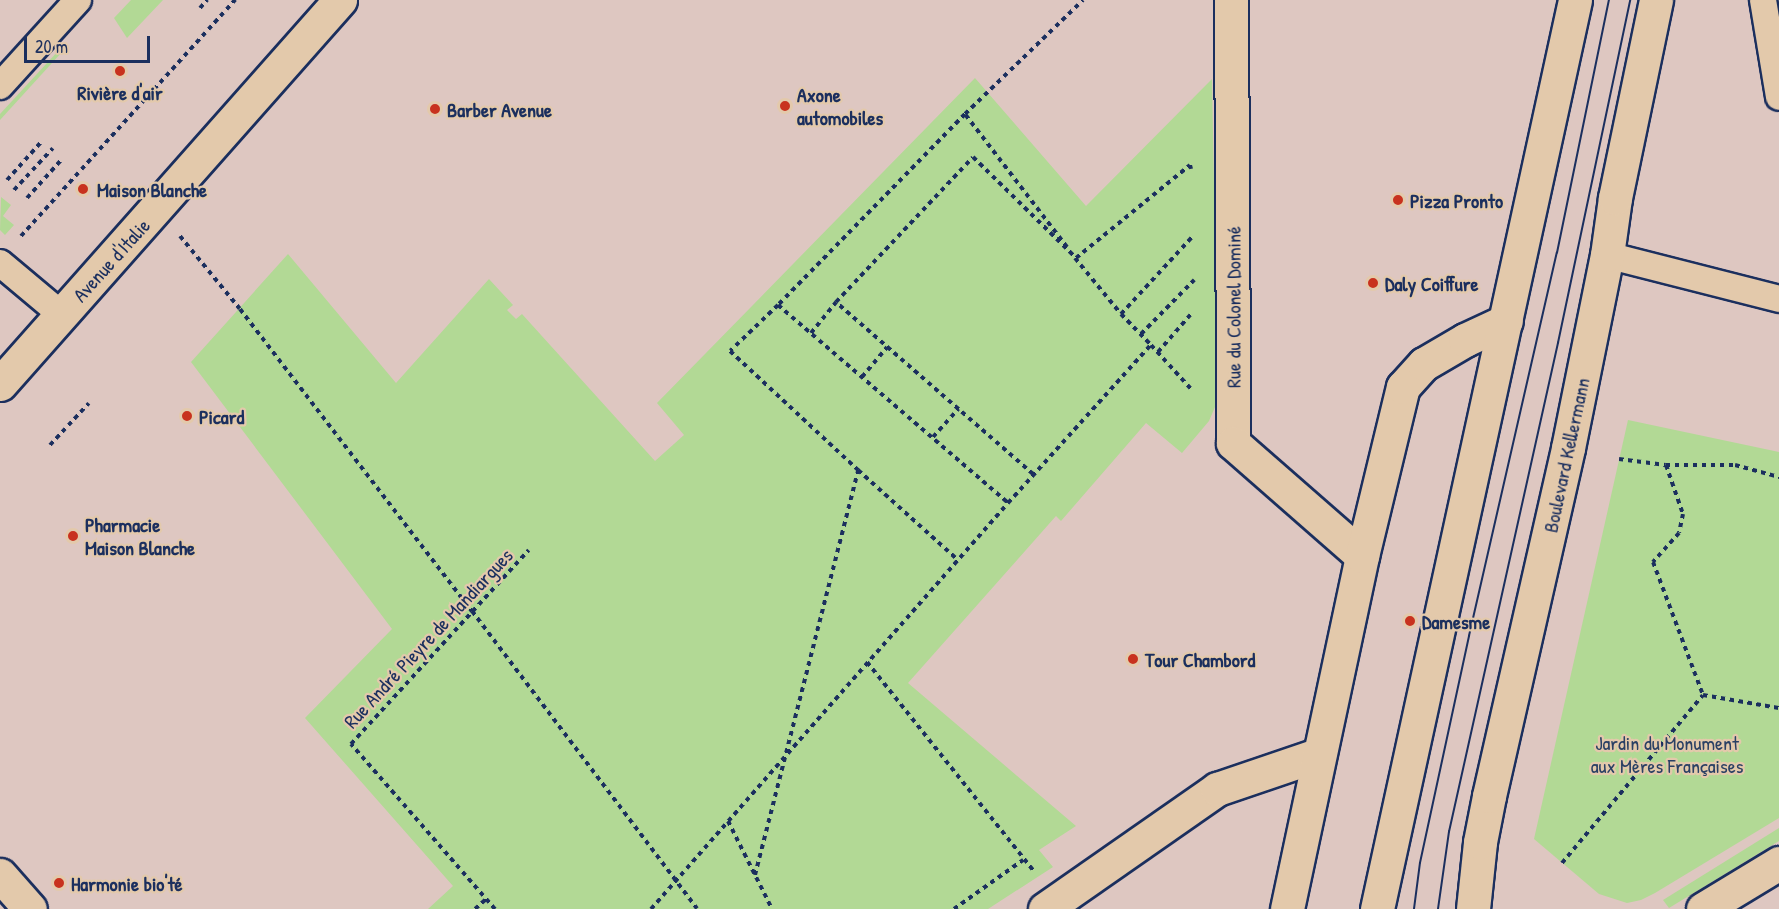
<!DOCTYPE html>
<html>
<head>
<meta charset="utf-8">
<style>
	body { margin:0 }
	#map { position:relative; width:1779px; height:909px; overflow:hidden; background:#dec7c1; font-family:"Patrick Hand",sans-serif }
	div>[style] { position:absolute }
	.green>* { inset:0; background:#b2d995 }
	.path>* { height:4px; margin-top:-2px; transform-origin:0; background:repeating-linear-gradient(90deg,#1b2f5e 0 4.5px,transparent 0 9px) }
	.roads { filter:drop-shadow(2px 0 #1b2f5e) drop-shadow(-2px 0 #1b2f5e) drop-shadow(0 2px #1b2f5e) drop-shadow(0 -2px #1b2f5e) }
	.lane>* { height:26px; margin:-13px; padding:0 13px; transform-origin:13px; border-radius:13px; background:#e3c9ab }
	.street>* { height:33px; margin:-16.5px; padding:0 16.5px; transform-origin:16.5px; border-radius:16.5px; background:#e3c9ab }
	.primary>* { height:33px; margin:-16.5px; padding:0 16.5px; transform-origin:16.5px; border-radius:16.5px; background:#e3c9ab }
	.tram>* { height:1.5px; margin:-0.75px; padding:0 0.75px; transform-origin:0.75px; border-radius:0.75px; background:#1b2f5e }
	.dots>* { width:16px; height:16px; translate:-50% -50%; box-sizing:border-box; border:3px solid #e3c9ab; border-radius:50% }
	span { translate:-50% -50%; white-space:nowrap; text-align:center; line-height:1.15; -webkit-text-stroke:4.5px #e3c9ab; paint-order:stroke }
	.poi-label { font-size:20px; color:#1b2f5e; font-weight:700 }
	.left { translate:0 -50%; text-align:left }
	.street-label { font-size:20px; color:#1b2f5e }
	.park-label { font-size:20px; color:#2a4064 }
	.scale { position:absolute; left:24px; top:36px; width:126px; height:27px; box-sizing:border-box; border:3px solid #1b2f5e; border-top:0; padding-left:8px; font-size:18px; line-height:21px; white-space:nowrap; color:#1b2f5e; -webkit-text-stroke:4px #e3c9ab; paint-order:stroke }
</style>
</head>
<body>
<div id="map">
	<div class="green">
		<div style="clip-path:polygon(131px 0,163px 0,127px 38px,114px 18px)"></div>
		<div style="clip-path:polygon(59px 50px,62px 52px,0 120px,0 114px)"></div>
		<div style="clip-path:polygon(975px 78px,1086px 206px,1212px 79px,1218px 400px,1209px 421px,1182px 453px,1146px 423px,1061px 521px,1056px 516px,908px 683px,1076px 826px,1039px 850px,1053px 867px,988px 909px,428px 909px,453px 886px,305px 718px,392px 629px,191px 362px,288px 254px,396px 383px,489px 279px,513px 305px,507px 310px,516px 319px,522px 314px,655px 461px,684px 435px,657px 403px)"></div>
		<div style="clip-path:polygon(1px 197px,11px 205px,3px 216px,14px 225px,5px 235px,0 230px)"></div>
		<div style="clip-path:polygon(1628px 420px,1779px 452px,1779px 818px,1655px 893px,1641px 900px,1627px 903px,1599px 894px,1534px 839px)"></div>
		<div style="clip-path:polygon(1779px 828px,1779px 841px,1669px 908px,1663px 900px)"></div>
	</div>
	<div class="path">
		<div style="left:200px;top:8px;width:11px;rotate:-49deg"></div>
		<div style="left:965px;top:114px;width:267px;rotate:134.4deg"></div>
		<div style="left:778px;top:305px;width:303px;rotate:40.7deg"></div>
		<div style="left:7px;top:180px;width:52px;rotate:-48.1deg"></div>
		<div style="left:14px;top:190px;width:57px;rotate:-47.1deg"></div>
		<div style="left:27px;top:198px;width:52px;rotate:-48.1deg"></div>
		<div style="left:21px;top:236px;width:319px;rotate:-47.8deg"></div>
		<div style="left:180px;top:236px;width:94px;rotate:50.6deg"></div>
		<div style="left:240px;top:309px;width:381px;rotate:52.5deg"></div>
		<div style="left:472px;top:611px;width:373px;rotate:52.9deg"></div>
		<div style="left:1067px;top:247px;width:168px;rotate:-127.5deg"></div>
		<div style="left:965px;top:114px;width:164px;rotate:-44deg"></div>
		<div style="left:1075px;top:258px;width:72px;rotate:50.6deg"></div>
		<div style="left:1121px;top:314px;width:43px;rotate:45.9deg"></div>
		<div style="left:778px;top:305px;width:66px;rotate:136.2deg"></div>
		<div style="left:730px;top:351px;width:175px;rotate:42.9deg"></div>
		<div style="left:1121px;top:314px;width:106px;rotate:-47.3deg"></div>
		<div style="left:811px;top:333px;width:40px;rotate:-51deg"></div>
		<div style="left:1141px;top:334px;width:76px;rotate:-45.5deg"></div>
		<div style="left:1158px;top:352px;width:50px;rotate:-49deg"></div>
		<div style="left:862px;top:377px;width:39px;rotate:-50deg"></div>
		<div style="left:933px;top:437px;width:38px;rotate:-48deg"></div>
		<div style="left:50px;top:445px;width:57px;rotate:-47.1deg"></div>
		<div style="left:1619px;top:459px;width:47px;rotate:7.3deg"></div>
		<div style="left:1666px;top:465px;width:69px"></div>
		<div style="left:1735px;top:465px;width:46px;rotate:15.3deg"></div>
		<div style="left:1666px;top:465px;width:52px;rotate:70.9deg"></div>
		<div style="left:1683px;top:514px;width:19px;rotate:102deg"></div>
		<div style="left:1679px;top:533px;width:39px;rotate:132deg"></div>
		<div style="left:1653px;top:562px;width:142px;rotate:69.4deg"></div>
		<div style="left:1703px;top:695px;width:77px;rotate:9.7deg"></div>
		<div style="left:1033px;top:474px;width:262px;rotate:-138.9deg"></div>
		<div style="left:836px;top:302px;width:199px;rotate:-46.6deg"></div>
		<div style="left:973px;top:157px;width:144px;rotate:44.4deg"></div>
		<div style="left:1076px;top:258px;width:147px;rotate:-39.2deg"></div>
		<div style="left:1190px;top:165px;width:4px;rotate:76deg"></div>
		<div style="left:867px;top:662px;width:266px;rotate:51.4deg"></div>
		<div style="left:728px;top:821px;width:98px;rotate:63.4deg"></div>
		<div style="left:1562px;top:863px;width:219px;rotate:-50deg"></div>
		<div style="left:755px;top:875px;width:418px;rotate:-75.7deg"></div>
		<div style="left:858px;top:470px;width:133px;rotate:42deg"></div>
		<div style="left:475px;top:909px;width:15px;rotate:-42deg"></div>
		<div style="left:495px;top:909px;width:219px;rotate:-131.1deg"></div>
		<div style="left:351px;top:744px;width:263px;rotate:-47.5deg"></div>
		<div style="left:651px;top:909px;width:541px;rotate:-48.67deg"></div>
		<div style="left:1008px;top:503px;width:213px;rotate:-47.9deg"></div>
		<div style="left:1151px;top:345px;width:62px;rotate:47.6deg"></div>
		<div style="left:954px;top:909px;width:85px;rotate:-35.4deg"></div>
	</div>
	<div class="roads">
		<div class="lane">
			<div style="left:1763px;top:0;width:98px;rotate:80.6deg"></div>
			<div style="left:0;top:86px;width:116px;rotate:-47.8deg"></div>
			<div style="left:1607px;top:255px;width:178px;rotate:14.3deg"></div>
			<div style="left:0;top:263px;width:81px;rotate:40deg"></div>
		</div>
		<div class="street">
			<div style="left:1231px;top:0;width:443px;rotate:89.7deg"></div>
			<div style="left:1233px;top:443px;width:171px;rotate:41.2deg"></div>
			<div style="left:0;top:875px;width:45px;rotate:48.6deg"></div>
			<div style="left:1045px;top:909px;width:210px;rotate:-34.9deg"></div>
			<div style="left:1217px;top:789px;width:106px;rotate:-18.8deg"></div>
			<div style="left:1287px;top:909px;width:361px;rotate:-78deg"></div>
			<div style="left:1362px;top:556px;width:174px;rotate:-76.4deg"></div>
			<div style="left:1403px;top:387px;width:31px;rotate:-48deg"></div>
			<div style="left:1424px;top:364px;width:48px;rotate:-30.3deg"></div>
			<div style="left:1465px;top:340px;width:45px;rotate:-24.9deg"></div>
			<div style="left:1703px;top:909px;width:89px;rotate:-31.2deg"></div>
		</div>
		<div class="primary">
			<div style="left:0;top:384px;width:513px;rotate:-48.48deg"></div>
			<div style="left:1377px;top:909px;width:930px;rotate:-77.71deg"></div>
			<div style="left:1473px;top:909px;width:67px;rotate:-84deg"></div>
			<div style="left:1480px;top:842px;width:47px;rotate:-78.9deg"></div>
			<div style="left:1489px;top:796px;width:357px;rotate:-77.2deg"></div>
			<div style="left:1568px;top:448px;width:197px;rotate:-78.6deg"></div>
			<div style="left:1607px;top:255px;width:58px;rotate:-82deg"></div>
			<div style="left:1615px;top:198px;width:202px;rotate:-78.3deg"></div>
		</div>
	</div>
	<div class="tram">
		<div style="left:1414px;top:909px;width:46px;rotate:-82.6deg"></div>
		<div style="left:1420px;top:863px;width:232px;rotate:-77.8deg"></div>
		<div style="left:1469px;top:636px;width:393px;rotate:-77.1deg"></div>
		<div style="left:1557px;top:253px;width:258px;rotate:-78.4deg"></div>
		<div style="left:1438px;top:909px;width:78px;rotate:-81.9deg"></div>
		<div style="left:1449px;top:832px;width:501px;rotate:-77.43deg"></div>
		<div style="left:1558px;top:343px;width:350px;rotate:-78.1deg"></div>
	</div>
	<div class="dots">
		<div style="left:120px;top:71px;background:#c8321e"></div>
		<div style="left:785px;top:106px;background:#c8321e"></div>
		<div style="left:435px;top:109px;background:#c8321e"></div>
		<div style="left:83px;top:189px;background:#c8321e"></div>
		<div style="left:1398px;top:200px;background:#c8321e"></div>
		<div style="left:1373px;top:283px;background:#c8321e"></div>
		<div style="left:187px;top:416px;background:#c8321e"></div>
		<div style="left:73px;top:536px;background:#c8321e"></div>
		<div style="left:1410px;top:621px;background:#c8321e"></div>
		<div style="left:1133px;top:659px;background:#c8321e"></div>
		<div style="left:59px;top:883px;background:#c8321e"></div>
	</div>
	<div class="poi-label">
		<span style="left:120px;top:92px">Rivière d'air</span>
		<span class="left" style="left:797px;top:106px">Axone<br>automobiles</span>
		<span class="left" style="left:447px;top:109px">Barber Avenue</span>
		<span class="left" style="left:97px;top:189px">Maison Blanche</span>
		<span class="left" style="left:1410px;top:200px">Pizza Pronto</span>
		<span class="left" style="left:1385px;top:283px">Daly Coiffure</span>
		<span class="left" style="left:199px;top:416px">Picard</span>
		<span class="left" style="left:85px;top:536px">Pharmacie<br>Maison Blanche</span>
		<span class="left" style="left:1422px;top:621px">Damesme</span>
		<span class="left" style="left:1145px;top:659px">Tour Chambord</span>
		<span class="left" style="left:71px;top:883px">Harmonie bio'té</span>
	</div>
	<div class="street-label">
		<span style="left:111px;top:260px;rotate:-48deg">Avenue d'Italie</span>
		<span style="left:1233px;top:307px;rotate:-90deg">Rue du Colonel Dominé</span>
		<span style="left:1566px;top:455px;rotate:-78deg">Boulevard Kellermann</span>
		<span style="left:428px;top:638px;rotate:-47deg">Rue André Pieyre de Mandiargues</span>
	</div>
	<div class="park-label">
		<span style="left:1667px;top:754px">Jardin du Monument<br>aux Mères Françaises</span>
	</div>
	<div class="scale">20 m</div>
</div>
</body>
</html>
